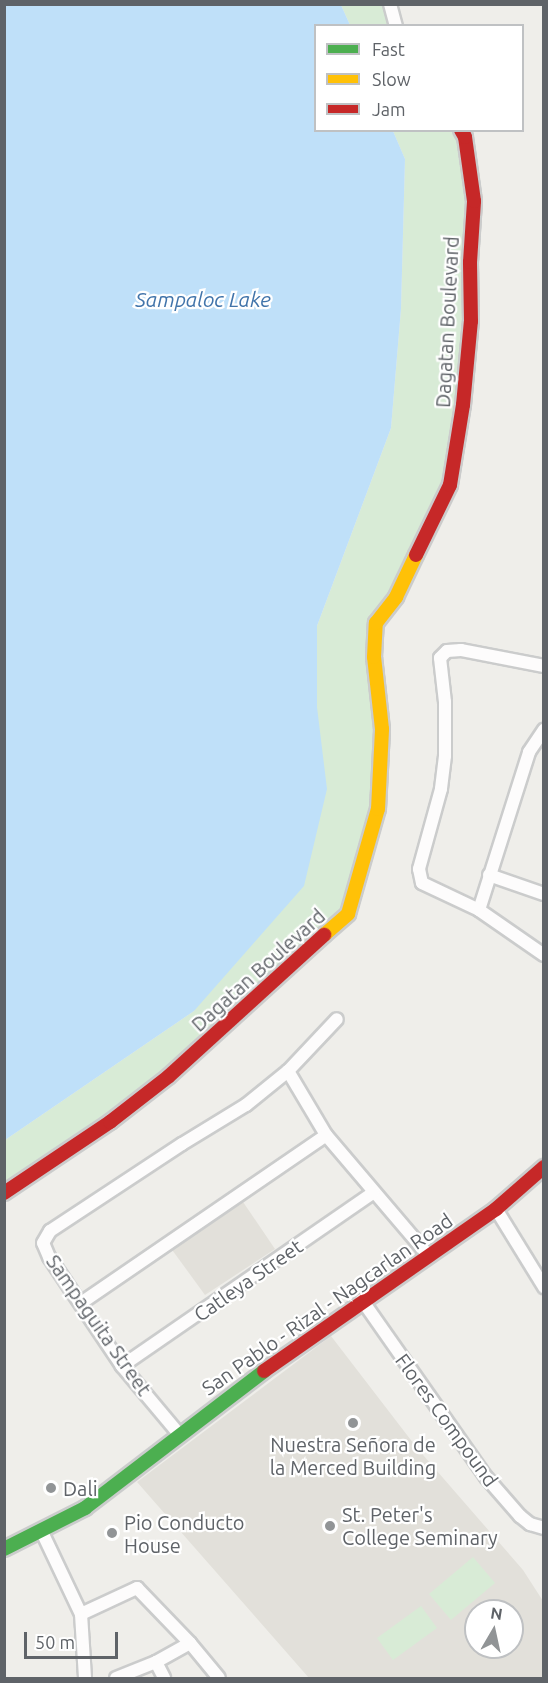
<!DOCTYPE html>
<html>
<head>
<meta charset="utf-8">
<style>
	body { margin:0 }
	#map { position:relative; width:548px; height:1683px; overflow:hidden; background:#efeeea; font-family:Ubuntu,sans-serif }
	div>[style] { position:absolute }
	.education>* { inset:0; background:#e2e0da }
	.green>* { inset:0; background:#d8ebd6 }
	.water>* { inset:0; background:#bfe0f9 }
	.roads { filter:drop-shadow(2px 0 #cbcccc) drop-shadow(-2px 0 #cbcccc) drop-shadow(0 2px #cbcccc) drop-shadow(0 -2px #cbcccc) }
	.street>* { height:12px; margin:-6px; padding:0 6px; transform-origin:6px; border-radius:6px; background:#fdfcfc }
	.fast>* { height:14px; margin:-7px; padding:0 7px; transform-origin:7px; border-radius:7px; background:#4caf50 }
	.slow>* { height:14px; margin:-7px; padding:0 7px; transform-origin:7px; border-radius:7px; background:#ffc107 }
	.jam>* { height:14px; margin:-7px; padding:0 7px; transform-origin:7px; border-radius:7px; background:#c62828 }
	.dots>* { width:16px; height:16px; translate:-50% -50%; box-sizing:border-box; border:3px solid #fff; border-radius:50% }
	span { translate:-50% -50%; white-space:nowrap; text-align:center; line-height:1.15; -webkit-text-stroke:4.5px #fff; paint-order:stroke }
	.street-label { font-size:20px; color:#5f6368 }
	.poi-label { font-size:20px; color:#5f6368 }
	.left { translate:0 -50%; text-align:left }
	.water-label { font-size:21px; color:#4174aa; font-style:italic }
	.frame { position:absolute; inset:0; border:6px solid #5f6368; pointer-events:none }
	.legend { position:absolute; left:314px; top:24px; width:210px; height:108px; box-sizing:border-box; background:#fff; border:2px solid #bfc1c3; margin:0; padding:8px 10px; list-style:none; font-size:18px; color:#5f6368 }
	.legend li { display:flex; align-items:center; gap:12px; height:30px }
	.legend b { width:30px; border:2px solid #bfc1c3 }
	.north { position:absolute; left:464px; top:1599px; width:60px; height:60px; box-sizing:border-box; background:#fff; border:2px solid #bfc1c3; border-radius:50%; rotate:9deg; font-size:16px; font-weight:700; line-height:24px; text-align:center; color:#5f6368 }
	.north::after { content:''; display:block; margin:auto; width:21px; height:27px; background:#919496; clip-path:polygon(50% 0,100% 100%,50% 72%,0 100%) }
	.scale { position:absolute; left:24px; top:1632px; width:94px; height:27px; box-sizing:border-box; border:3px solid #5f6368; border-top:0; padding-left:8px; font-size:18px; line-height:21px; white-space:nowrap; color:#5f6368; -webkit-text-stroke:4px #fff; paint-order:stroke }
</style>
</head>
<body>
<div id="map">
	<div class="education">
		<div style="clip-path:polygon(241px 1199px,275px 1249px,205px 1295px,170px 1247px)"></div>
		<div style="clip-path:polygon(evenodd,331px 1336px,417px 1448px,523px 1570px,543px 1601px,543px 1678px,309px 1678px,137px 1482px,331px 1336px,476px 1611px,512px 1611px,512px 1647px,476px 1647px,476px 1611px)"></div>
	</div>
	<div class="green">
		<div style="clip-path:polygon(341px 5px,390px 5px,396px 25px,350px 25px)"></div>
		<div style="clip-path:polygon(393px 131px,461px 131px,474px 201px,450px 485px,376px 623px,378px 809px,348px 914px,169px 1076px,5px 1194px,5px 1140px,194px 1011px,317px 707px,317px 626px,391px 428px,401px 309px,405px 159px)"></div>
		<div style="clip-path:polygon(473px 1557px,495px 1583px,451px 1620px,429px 1594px)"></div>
		<div style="clip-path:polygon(421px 1606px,437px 1628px,393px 1660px,377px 1638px)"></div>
	</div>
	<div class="water">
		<div style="clip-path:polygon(5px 4px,341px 5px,350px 25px,316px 26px,316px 130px,393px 131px,405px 159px,401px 309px,391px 428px,317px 626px,317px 707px,327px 789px,304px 886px,194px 1011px,5px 1140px)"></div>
	</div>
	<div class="roads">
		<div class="street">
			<div style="left:390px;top:4px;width:23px;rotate:75deg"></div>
			<div style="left:544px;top:666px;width:85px;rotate:-169.1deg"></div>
			<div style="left:461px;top:650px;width:14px;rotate:176deg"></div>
			<div style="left:447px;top:651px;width:10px;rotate:135deg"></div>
			<div style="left:440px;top:658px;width:44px;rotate:83.5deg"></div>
			<div style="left:445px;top:702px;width:54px;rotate:90deg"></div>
			<div style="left:445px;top:756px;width:33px;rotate:97deg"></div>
			<div style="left:441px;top:789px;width:83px;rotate:105.4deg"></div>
			<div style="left:419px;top:869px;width:14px;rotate:78deg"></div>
			<div style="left:422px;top:883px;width:63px;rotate:25.3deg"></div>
			<div style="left:479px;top:910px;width:79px;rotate:34.7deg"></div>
			<div style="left:489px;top:875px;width:58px;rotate:19.1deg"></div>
			<div style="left:479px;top:910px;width:166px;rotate:-72.4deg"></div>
			<div style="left:529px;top:752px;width:27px;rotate:-56deg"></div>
			<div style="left:288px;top:1071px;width:74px;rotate:59.3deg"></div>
			<div style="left:326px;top:1135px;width:157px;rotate:49.6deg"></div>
			<div style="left:496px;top:1209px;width:92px;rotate:58.4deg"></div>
			<div style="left:362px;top:1300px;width:216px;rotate:55deg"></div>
			<div style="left:486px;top:1477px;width:52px;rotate:48.9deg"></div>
			<div style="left:520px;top:1516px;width:13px;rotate:39deg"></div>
			<div style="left:530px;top:1524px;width:15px;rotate:16deg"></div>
			<div style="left:81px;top:1303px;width:297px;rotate:-34.4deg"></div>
			<div style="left:122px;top:1366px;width:305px;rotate:-34.6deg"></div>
			<div style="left:179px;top:1434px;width:89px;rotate:-130deg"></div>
			<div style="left:122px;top:1366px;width:131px;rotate:-123.8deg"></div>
			<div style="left:49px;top:1257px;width:15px;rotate:-113deg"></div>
			<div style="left:43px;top:1243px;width:14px;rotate:-60deg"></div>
			<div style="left:50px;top:1231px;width:158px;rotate:-33.4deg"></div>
			<div style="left:182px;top:1144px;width:75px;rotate:-31.4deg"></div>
			<div style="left:246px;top:1105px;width:54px;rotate:-39deg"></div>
			<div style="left:288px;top:1071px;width:71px;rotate:-46.7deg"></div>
			<div style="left:42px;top:1532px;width:91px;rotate:64.6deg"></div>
			<div style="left:81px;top:1614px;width:64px;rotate:86.4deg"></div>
			<div style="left:81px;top:1614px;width:62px;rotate:-24.9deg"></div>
			<div style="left:137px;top:1588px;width:76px;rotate:46.1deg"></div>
			<div style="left:190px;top:1643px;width:45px;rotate:50.4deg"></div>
			<div style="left:156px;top:1662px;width:18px;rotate:63deg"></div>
			<div style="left:116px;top:1678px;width:43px;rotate:-21.8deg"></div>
			<div style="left:156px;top:1662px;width:39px;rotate:-29deg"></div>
		</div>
		<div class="fast">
			<div style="left:4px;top:1549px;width:91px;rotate:-26.8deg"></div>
			<div style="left:85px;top:1508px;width:225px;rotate:-37.4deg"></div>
		</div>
		<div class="slow">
			<div style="left:324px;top:935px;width:32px;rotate:-41deg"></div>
			<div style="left:348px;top:914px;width:109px;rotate:-74.1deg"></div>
			<div style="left:378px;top:809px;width:80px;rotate:-87.1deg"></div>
			<div style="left:382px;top:729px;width:72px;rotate:-96.3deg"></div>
			<div style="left:374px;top:657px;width:34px;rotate:-87deg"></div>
			<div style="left:376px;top:623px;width:33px;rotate:-52deg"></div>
			<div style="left:396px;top:597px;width:47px;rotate:-64.5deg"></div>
		</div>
		<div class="jam">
			<div style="left:416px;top:555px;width:78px;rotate:-64.1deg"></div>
			<div style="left:450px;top:485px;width:81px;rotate:-80.8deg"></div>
			<div style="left:463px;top:405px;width:84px;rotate:-84.6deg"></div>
			<div style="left:471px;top:321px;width:59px;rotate:-91deg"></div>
			<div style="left:470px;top:262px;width:61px;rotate:-86.2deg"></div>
			<div style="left:474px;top:201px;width:65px;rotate:-98deg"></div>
			<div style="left:465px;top:137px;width:8px;rotate:-120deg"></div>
			<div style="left:4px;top:1193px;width:128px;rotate:-33.8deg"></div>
			<div style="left:110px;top:1122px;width:75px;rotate:-37.9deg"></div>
			<div style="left:169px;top:1076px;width:210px;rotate:-42.3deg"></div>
			<div style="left:264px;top:1371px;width:283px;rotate:-34.9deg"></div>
			<div style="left:496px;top:1209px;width:64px;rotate:-41.2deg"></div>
		</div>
	</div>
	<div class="dots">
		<div style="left:353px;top:1423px;background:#919496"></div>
		<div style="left:51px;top:1488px;background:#919496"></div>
		<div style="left:330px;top:1526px;background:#919496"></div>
		<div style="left:112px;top:1533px;background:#919496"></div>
	</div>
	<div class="street-label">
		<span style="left:447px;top:322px;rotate:-87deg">Dagatan Boulevard</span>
		<span style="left:258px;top:970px;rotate:-42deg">Dagatan Boulevard</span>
		<span style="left:248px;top:1280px;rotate:-35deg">Catleya Street</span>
		<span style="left:327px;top:1304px;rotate:-35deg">San Pablo - Rizal - Nagcarlan Road</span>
		<span style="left:99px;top:1325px;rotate:55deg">Sampaguita Street</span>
		<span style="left:447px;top:1420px;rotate:54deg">Flores Compound</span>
	</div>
	<div class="poi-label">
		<span style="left:353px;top:1456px">Nuestra Señora de<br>la Merced Building</span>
		<span class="left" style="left:63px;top:1488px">Dali</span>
		<span class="left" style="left:342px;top:1526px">St. Peter's<br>College Seminary</span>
		<span class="left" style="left:124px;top:1534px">Pio Conducto<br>House</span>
	</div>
	<div class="water-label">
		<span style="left:203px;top:299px">Sampaloc Lake</span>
	</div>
	<div class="frame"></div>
	<ul class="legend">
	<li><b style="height:8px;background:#4caf50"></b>Fast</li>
	<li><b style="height:8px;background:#ffc107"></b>Slow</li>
	<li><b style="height:8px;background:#c62828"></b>Jam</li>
	</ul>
	<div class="north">N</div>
	<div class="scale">50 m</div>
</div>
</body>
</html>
